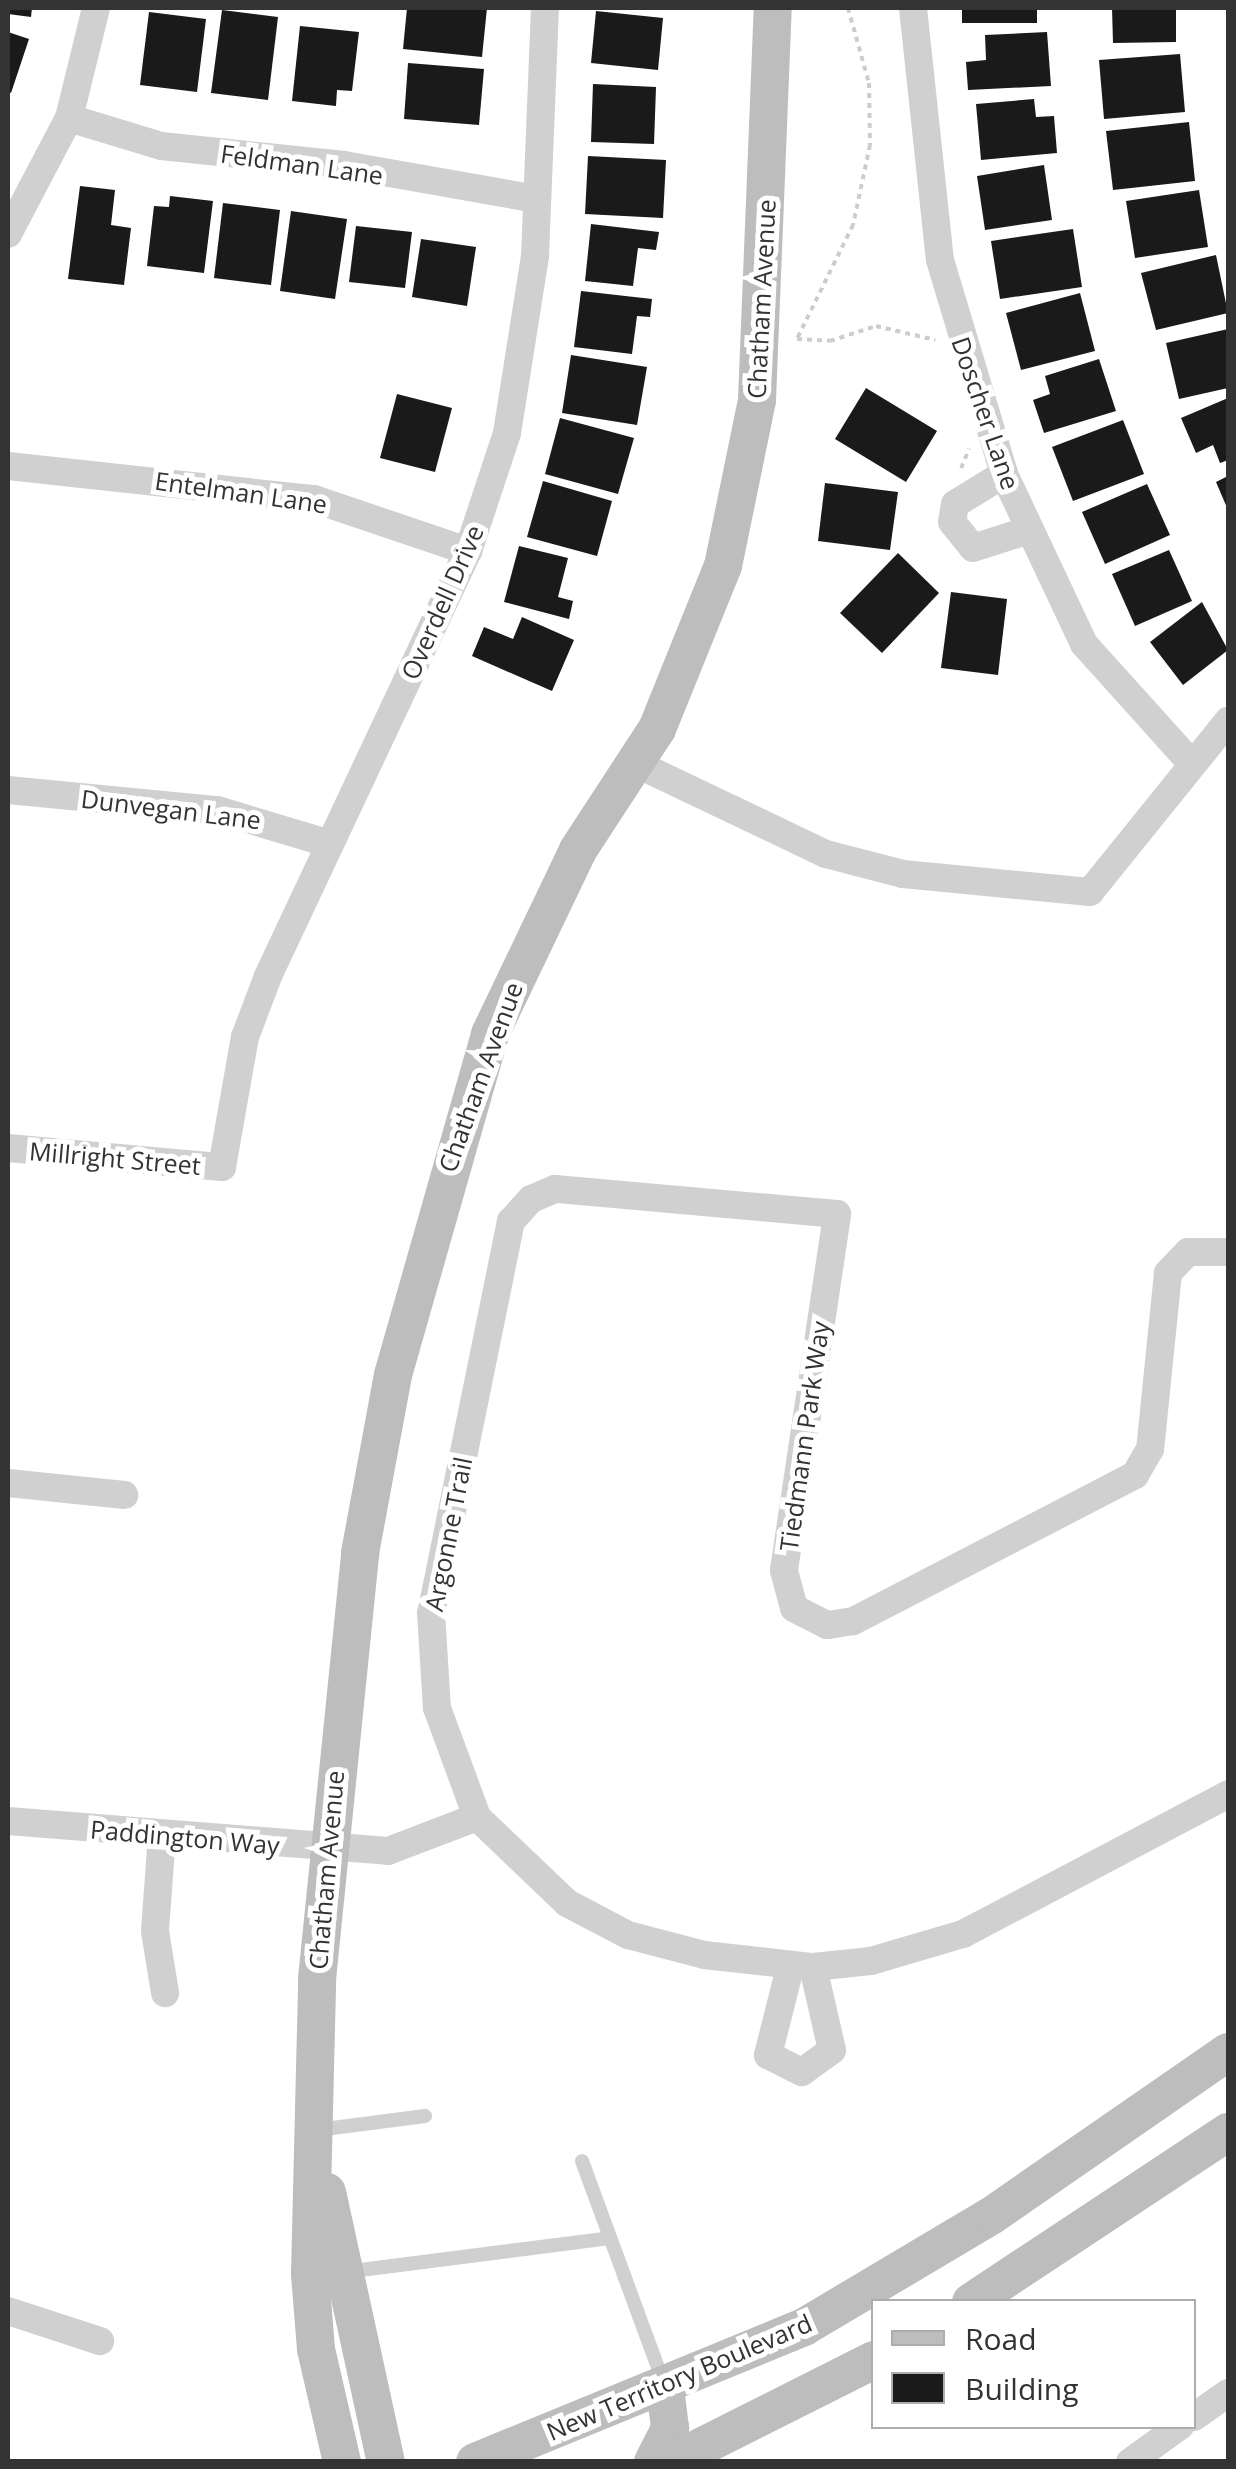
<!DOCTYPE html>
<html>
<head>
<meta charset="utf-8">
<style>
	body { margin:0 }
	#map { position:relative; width:1236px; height:2469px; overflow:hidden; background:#fff; font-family:"Open Sans",sans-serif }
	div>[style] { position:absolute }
	.building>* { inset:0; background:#1a1a1a }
	.path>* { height:4px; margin-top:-2px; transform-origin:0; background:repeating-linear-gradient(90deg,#cdcdcd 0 5px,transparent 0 10px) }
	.lane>* { height:14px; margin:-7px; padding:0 7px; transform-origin:7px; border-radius:7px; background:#d0d0d0 }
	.street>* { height:28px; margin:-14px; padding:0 14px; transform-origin:14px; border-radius:14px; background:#d0d0d0 }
	.secondary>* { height:38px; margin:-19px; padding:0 19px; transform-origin:19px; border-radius:19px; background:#bdbdbd }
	span { translate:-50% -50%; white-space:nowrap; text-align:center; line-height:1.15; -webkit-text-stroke:10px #fff; paint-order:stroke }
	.street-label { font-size:25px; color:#333 }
	.frame { position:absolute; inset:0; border:10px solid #333; pointer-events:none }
	.legend { position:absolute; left:871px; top:2299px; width:325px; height:130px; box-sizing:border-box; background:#fff; border:2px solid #adadad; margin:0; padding:12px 18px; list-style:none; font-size:30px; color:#333 }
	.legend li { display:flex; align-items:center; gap:20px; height:50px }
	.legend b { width:50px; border:2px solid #adadad }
</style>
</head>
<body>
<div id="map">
	<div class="building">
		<div style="clip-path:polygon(8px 8px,32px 8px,31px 17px,8px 14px)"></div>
		<div style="clip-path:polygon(407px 8px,487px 8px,482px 57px,403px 49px)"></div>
		<div style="clip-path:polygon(962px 8px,1037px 8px,1037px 23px,962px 23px)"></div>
		<div style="clip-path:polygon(1112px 8px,1176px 8px,1176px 42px,1113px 43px)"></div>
		<div style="clip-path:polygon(222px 10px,278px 17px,268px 100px,211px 93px)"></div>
		<div style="clip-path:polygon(596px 11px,663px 18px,658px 70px,591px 63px)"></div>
		<div style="clip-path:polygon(149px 12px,206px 19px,197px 92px,140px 85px)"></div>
		<div style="clip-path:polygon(300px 26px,359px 32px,352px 91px,337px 90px,336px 106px,292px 101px)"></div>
		<div style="clip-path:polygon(8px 32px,29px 39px,11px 93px,8px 91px)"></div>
		<div style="clip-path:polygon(1047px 32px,1051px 86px,968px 90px,966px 62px,986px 60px,985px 35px)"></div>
		<div style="clip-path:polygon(1180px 54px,1185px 112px,1104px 119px,1099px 60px)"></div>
		<div style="clip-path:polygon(408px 63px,484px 69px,479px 125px,404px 119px)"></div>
		<div style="clip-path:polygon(593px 84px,656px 87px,654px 144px,591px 142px)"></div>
		<div style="clip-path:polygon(1034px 99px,1036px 117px,1054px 116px,1057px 153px,981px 160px,976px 104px)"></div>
		<div style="clip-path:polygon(1189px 122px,1195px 181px,1113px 190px,1106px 131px)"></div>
		<div style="clip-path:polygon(588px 156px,666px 160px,663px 218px,585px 214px)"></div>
		<div style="clip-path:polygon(1044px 165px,1052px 220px,985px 230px,977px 176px)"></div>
		<div style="clip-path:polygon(80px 186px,115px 190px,111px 225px,131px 228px,124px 285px,68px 279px)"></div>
		<div style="clip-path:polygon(1199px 190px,1208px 247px,1135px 258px,1126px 201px)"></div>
		<div style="clip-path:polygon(170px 196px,213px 201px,204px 273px,147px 266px,154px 206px,169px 207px)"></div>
		<div style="clip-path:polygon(223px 203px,280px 210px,271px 285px,214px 278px)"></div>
		<div style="clip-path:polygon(291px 211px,347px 219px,335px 299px,280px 291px)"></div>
		<div style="clip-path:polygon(591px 224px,659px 232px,656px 250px,638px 248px,633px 286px,585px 281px)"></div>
		<div style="clip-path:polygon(356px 226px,412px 232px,405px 288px,349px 282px)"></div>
		<div style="clip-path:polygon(1073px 229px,1082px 287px,1000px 299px,991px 241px)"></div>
		<div style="clip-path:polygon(421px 239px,476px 247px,467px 306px,412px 297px)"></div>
		<div style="clip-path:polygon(1216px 255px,1228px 313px,1156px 330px,1141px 273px)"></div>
		<div style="clip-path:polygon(581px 291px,652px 299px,650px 317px,637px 316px,632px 354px,574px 347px)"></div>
		<div style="clip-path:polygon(1080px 293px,1095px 351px,1021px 370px,1006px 313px)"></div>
		<div style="clip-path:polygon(1228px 329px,1228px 388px,1179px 399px,1166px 343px)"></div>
		<div style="clip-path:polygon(571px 355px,647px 367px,637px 425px,562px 413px)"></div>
		<div style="clip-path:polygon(1099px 359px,1116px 411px,1044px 433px,1033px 400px,1050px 394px,1045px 376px)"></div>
		<div style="clip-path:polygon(866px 388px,937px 431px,906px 482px,835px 439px)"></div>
		<div style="clip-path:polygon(397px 394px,452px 408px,435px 472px,380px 458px)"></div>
		<div style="clip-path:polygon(1228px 398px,1228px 460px,1220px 463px,1213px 445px,1196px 453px,1181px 418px)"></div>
		<div style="clip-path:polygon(560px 418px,634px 438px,618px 494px,545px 474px)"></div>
		<div style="clip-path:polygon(1123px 420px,1144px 474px,1073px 501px,1052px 447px)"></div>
		<div style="clip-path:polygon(1228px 476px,1228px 510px,1216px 482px)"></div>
		<div style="clip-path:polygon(543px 481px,612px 501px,597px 556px,527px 537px)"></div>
		<div style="clip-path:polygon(825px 483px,898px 492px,890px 550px,818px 541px)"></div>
		<div style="clip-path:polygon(1147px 484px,1170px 535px,1105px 564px,1082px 512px)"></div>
		<div style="clip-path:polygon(519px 546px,568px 558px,558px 597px,573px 601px,569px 619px,504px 602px)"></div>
		<div style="clip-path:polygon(1169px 550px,1192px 601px,1135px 626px,1112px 574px)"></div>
		<div style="clip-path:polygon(898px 553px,939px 593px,882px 653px,840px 613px)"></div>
		<div style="clip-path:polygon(951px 592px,1007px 599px,998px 675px,941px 668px)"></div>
		<div style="clip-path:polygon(1202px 602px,1228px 650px,1183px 685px,1150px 642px)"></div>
		<div style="clip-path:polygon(522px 617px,574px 640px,552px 691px,472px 656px,484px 627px,513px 639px)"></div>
	</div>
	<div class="path">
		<div style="left:848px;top:8px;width:78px;rotate:74.4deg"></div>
		<div style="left:869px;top:83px;width:62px;rotate:89.1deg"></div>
		<div style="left:870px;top:145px;width:82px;rotate:102deg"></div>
		<div style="left:853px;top:225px;width:127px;rotate:116.2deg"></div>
		<div style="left:797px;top:339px;width:33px;rotate:3deg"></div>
		<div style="left:830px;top:341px;width:48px;rotate:-18.1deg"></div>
		<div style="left:876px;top:326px;width:61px;rotate:13.3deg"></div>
		<div style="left:961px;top:468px;width:21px;rotate:-67deg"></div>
	</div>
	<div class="lane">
		<div style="left:317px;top:2130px;width:109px;rotate:-7.4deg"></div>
		<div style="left:582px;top:2161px;width:234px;rotate:69.8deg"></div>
		<div style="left:345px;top:2272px;width:267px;rotate:-7.3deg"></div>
	</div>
	<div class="street">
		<div style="left:913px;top:8px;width:253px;rotate:83.9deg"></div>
		<div style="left:940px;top:260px;width:223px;rotate:73.3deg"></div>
		<div style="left:1004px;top:474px;width:188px;rotate:64.8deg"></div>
		<div style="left:1084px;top:644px;width:161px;rotate:48deg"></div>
		<div style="left:69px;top:118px;width:96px;rotate:16.9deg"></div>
		<div style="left:161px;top:146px;width:184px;rotate:5.9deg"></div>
		<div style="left:344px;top:165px;width:196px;rotate:10deg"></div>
		<div style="left:8px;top:234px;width:131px;rotate:-62.3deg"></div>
		<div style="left:69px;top:118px;width:113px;rotate:-76.2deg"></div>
		<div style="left:8px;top:466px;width:308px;rotate:6.2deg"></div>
		<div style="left:314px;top:499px;width:163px;rotate:18.7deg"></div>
		<div style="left:1004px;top:474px;width:57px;rotate:148.5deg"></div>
		<div style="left:955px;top:504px;width:18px;rotate:99deg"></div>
		<div style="left:952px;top:522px;width:33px;rotate:51deg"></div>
		<div style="left:973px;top:548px;width:59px;rotate:-17.8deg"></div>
		<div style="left:635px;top:763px;width:212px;rotate:25.5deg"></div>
		<div style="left:826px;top:854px;width:80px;rotate:14.6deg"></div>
		<div style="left:903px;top:874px;width:188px;rotate:5.5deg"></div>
		<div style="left:1090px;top:892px;width:220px;rotate:-51.1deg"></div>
		<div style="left:8px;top:790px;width:210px;rotate:5.5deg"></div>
		<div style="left:217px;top:810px;width:118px;rotate:16.7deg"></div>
		<div style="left:8px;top:1148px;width:215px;rotate:5.1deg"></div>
		<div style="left:222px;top:1167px;width:132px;rotate:-80deg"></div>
		<div style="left:245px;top:1037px;width:65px;rotate:-69.3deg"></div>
		<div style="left:268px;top:976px;width:470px;rotate:-64.8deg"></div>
		<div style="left:468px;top:551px;width:124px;rotate:-71.7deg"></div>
		<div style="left:507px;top:433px;width:179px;rotate:-81deg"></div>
		<div style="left:535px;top:256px;width:248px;rotate:-87.7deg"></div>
		<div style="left:1228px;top:1252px;width:40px;rotate:180deg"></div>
		<div style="left:1188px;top:1252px;width:29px;rotate:134deg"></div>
		<div style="left:1168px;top:1273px;width:177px;rotate:95.8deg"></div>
		<div style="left:1150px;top:1449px;width:30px;rotate:120deg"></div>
		<div style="left:1135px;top:1475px;width:318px;rotate:152.6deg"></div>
		<div style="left:853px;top:1621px;width:26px;rotate:171deg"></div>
		<div style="left:827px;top:1625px;width:37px;rotate:-153deg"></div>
		<div style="left:794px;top:1608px;width:39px;rotate:-105deg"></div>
		<div style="left:784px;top:1570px;width:360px;rotate:-81.5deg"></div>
		<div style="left:837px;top:1214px;width:283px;rotate:-174.9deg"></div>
		<div style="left:555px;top:1189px;width:26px;rotate:157deg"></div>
		<div style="left:531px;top:1199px;width:30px;rotate:132deg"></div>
		<div style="left:511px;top:1221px;width:400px;rotate:101.5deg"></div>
		<div style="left:431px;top:1613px;width:95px;rotate:86.4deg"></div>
		<div style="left:437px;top:1708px;width:116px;rotate:69.8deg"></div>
		<div style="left:477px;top:1817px;width:124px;rotate:43.7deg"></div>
		<div style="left:567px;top:1903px;width:69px;rotate:27.7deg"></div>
		<div style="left:628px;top:1935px;width:79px;rotate:14.7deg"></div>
		<div style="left:704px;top:1955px;width:110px;rotate:6.3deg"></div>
		<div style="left:813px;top:1967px;width:58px;rotate:-5.9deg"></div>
		<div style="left:871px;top:1961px;width:96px;rotate:-16.4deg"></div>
		<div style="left:963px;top:1934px;width:300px;rotate:-27.8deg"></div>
		<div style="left:8px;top:1483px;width:117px;rotate:5.9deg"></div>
		<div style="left:8px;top:1821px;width:381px;rotate:4.5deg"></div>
		<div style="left:388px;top:1851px;width:95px;rotate:-20.9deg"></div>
		<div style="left:162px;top:1835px;width:96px;rotate:94.2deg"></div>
		<div style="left:155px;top:1931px;width:63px;rotate:80.8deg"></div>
		<div style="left:790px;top:1968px;width:90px;rotate:104.2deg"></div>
		<div style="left:768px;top:2055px;width:38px;rotate:27deg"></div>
		<div style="left:802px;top:2072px;width:37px;rotate:-36deg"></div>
		<div style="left:832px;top:2050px;width:85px;rotate:-102.9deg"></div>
		<div style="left:8px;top:2311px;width:97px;rotate:18.1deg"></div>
		<div style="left:1194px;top:2417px;width:42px;rotate:-35.2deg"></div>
		<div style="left:1130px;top:2462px;width:62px;rotate:-35.8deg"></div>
	</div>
	<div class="secondary">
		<div style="left:327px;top:2192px;width:276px;rotate:77.7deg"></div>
		<div style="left:971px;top:2302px;width:308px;rotate:-33.5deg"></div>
		<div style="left:342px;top:2462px;width:116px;rotate:-103deg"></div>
		<div style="left:316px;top:2349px;width:75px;rotate:-94.6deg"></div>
		<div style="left:310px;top:2274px;width:295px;rotate:-88.6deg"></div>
		<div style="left:317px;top:1979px;width:428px;rotate:-84.2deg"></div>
		<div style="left:360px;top:1553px;width:181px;rotate:-79.5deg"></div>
		<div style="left:393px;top:1375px;width:355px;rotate:-74.1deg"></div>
		<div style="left:490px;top:1034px;width:204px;rotate:-64.4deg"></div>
		<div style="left:578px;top:850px;width:145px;rotate:-56.9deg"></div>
		<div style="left:657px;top:729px;width:176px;rotate:-68deg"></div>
		<div style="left:723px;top:566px;width:169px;rotate:-78.4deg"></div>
		<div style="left:757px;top:400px;width:392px;rotate:-87.7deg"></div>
		<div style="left:475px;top:2462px;width:356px;rotate:-22.3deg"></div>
		<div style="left:804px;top:2327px;width:217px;rotate:-30.7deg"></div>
		<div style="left:991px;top:2216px;width:288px;rotate:-34.7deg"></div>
		<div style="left:653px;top:2462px;width:38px;rotate:-63deg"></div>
		<div style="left:670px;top:2428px;width:41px;rotate:-97deg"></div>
		<div style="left:671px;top:2462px;width:227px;rotate:-26.7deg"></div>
	</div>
	<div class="street-label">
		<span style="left:302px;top:164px;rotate:8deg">Feldman Lane</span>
		<span style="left:761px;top:299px;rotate:-87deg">Chatham Avenue</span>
		<span style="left:986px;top:413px;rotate:71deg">Doscher Lane</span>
		<span style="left:241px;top:492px;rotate:8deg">Entelman Lane</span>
		<span style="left:442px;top:602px;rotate:-66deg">Overdell Drive</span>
		<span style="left:171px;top:809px;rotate:7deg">Dunvegan Lane</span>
		<span style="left:480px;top:1077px;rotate:-70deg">Chatham Avenue</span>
		<span style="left:115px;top:1158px;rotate:5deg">Millright Street</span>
		<span style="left:804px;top:1436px;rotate:-82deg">Tiedmann Park Way</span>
		<span style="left:448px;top:1534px;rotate:-79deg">Argonne Trail</span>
		<span style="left:185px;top:1837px;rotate:5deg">Paddington Way</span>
		<span style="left:326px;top:1870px;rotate:-85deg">Chatham Avenue</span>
		<span style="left:679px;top:2377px;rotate:-23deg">New Territory Boulevard</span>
	</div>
	<div class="frame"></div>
	<ul class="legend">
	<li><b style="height:12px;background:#bdbdbd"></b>Road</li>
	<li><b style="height:28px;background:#1a1a1a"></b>Building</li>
	</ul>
</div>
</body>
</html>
